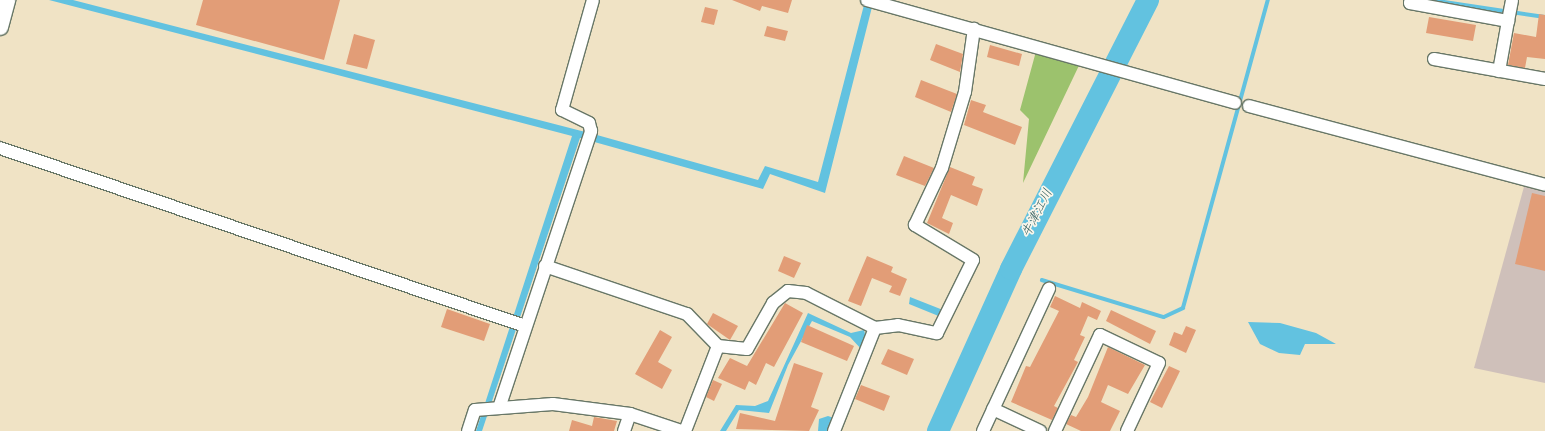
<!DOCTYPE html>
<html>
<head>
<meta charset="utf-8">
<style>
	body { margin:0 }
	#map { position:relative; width:1545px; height:431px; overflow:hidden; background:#f0e3c5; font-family:"Gochi Hand","Klee One",sans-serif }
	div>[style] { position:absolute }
	.industrial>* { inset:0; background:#cfc0ba }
	.green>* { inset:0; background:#9cc26d }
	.water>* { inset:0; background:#62c2e0 }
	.stream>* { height:3.5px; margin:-1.75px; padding:0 1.75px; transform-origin:1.75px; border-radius:1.75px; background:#62c2e0 }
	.river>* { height:22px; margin:-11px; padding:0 11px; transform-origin:11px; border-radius:11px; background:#62c2e0 }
	.building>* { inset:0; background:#e29d77 }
	.roads { filter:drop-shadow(1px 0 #687767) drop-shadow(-1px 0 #687767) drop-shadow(0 1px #687767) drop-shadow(0 -1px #687767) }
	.minor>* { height:12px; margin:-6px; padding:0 6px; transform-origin:6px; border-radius:6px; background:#fff }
	.tertiary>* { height:16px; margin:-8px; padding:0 8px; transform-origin:8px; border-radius:8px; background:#fff }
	span { translate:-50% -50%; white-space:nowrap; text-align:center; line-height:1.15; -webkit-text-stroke:3.5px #fbf7ec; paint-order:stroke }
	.water-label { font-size:13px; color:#305e5f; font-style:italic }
</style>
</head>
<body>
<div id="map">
	<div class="industrial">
		<div style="clip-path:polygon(1527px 176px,1545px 181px,1545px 383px,1474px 368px)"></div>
	</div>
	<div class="green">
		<div style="clip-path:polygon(1038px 44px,1084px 55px,1023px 183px,1029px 119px,1020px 110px)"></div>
	</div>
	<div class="water">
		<div style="clip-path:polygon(49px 0,73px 0,597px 135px,758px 180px,765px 166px,818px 182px,864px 5px,872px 7px,825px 193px,770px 174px,763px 189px,580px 138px,482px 431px,476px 431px,572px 136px)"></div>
		<div style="clip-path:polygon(910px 297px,943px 310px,941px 317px,909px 304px)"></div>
		<div style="clip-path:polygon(808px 313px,851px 333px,864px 330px,866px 338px,862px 350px,850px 337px,812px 321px,788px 365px,769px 413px,739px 410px,726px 431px,720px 431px,736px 405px,755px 406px,768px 401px)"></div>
		<div style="clip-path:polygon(1248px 322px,1280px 323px,1316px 333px,1336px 344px,1305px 344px,1300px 355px,1279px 353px,1260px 344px)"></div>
		<div style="clip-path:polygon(828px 416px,834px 418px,828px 431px,818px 431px,819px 419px)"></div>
	</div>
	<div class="stream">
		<div style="left:1431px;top:0;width:115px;rotate:8.5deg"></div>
		<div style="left:1042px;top:280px;width:127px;rotate:16.9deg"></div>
		<div style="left:1164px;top:317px;width:21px;rotate:-25deg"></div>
		<div style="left:1183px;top:308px;width:320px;rotate:-74.6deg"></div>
	</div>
	<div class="river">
		<div style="left:938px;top:431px;width:178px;rotate:-65.7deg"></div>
		<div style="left:1011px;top:269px;width:302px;rotate:-63deg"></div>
	</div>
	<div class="building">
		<div style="clip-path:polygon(203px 0,340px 0,324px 60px,196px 25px)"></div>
		<div style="clip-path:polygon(732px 0,792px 0,788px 13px,762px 6px,760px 11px)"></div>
		<div style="clip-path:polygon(705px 7px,718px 10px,714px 25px,701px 22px)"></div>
		<div style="clip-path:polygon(1539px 14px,1545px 15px,1545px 59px,1527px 57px,1525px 68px,1508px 65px,1514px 33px,1536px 37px)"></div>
		<div style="clip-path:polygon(1429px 17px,1476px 25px,1473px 41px,1426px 33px)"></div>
		<div style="clip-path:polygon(767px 26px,788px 31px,785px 41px,764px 36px)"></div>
		<div style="clip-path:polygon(354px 34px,375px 40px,367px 69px,346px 64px)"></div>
		<div style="clip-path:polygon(936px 44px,963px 54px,960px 72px,930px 60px)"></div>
		<div style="clip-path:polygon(990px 45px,1022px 54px,1019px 66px,987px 57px)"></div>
		<div style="clip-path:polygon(921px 80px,957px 94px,951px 112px,915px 97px)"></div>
		<div style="clip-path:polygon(971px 100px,986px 105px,983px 112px,1022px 127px,1015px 145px,964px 125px)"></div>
		<div style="clip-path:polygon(904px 156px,934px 168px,925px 186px,896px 175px)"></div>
		<div style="clip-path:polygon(950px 167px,975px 177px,972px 185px,983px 189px,977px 206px,951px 195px,942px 218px,953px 223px,949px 234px,927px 223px)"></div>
		<div style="clip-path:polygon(1532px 193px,1545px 196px,1545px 271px,1515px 264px)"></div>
		<div style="clip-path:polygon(784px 256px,801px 263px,794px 278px,778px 271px)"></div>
		<div style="clip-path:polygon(867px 256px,893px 267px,891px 272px,907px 279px,900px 296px,889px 292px,892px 286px,872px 278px,861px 306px,848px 301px)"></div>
		<div style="clip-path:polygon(1055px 296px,1080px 308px,1082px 302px,1101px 311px,1097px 320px,1088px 316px,1080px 335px,1085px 337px,1074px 360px,1078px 362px,1054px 406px,1058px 408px,1052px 420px,1011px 402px,1026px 366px,1030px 367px,1059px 311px,1050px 307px)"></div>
		<div style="clip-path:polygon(785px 303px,803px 313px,774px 367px,766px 363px,756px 385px,749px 381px,745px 390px,718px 378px,730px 358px,747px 366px)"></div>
		<div style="clip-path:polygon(447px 309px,490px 324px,484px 341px,441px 327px)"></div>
		<div style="clip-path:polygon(1111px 310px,1156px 331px,1150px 344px,1106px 321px)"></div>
		<div style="clip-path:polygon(713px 313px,738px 326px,730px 340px,707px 324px)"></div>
		<div style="clip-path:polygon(807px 325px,854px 346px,847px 361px,801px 342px)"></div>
		<div style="clip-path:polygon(1186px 326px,1196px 330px,1186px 353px,1169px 345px,1174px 332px,1182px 335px)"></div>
		<div style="clip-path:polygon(660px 330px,672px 337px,658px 362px,672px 370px,662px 389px,635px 374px)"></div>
		<div style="clip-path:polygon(1108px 347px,1145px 365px,1128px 394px,1108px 385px,1101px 402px,1120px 411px,1110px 431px,1081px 431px,1066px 424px,1071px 415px,1076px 417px,1088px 397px)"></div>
		<div style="clip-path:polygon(888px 349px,914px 359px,907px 375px,881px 364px)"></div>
		<div style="clip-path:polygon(794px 363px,823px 373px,811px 407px,819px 410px,809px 431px,736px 429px,740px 413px,775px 421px)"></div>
		<div style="clip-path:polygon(1169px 366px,1180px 371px,1162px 408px,1150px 402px)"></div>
		<div style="clip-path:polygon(713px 380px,722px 384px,714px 401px,706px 397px)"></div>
		<div style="clip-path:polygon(861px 385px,890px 396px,884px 411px,855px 399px)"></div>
		<div style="clip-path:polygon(594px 417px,617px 421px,614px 431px,569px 431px,572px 420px,592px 426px)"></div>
	</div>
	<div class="roads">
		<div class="minor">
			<div style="left:867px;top:0;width:382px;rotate:15.6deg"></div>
			<div style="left:1411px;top:0;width:3px;rotate:108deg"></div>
			<div style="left:1410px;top:3px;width:100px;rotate:10.4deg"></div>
			<div style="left:1508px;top:21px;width:51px;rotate:100.2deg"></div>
			<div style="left:1508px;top:21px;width:21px;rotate:-79deg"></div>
			<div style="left:1434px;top:59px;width:113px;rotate:10.2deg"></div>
			<div style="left:1249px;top:106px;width:306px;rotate:14.9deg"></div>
			<div style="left:0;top:148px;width:554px;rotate:18.73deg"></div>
			<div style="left:545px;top:266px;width:150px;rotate:18.7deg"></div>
			<div style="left:687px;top:314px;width:45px;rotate:45.9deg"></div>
			<div style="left:718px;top:346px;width:91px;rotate:111.2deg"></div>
			<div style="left:718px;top:346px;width:29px;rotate:6deg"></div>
			<div style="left:747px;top:349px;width:53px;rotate:-60.5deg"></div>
			<div style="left:773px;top:303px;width:19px;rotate:-39deg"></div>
			<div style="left:788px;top:291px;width:18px;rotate:6deg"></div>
			<div style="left:806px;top:293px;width:77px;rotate:26.9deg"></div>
			<div style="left:500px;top:405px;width:289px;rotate:-71.6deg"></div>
			<div style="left:591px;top:131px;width:8px;rotate:-104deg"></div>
			<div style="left:589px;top:123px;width:30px;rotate:-154deg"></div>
			<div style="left:562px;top:110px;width:114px;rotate:-74.3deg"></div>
			<div style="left:993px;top:409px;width:52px;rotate:25.1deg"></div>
			<div style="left:468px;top:431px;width:22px;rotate:-72deg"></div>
			<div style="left:475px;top:410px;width:78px;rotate:-4.4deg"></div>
			<div style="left:553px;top:404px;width:78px;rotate:7.4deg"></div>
			<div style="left:630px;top:414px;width:54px;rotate:18.4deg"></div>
			<div style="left:624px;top:431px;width:18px;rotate:-71deg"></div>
			<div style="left:834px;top:431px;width:111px;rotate:-68.3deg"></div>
			<div style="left:875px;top:328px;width:23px;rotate:-7deg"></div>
			<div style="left:898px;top:325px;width:40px;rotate:12deg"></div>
			<div style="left:937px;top:333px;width:81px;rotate:-63.7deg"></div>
			<div style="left:973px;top:260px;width:68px;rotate:-148.9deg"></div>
			<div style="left:915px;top:225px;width:63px;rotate:-64.7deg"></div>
			<div style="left:942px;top:168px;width:79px;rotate:-73.2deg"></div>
			<div style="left:965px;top:92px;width:64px;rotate:-81.9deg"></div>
			<div style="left:983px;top:431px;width:157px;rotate:-65.1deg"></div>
			<div style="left:1055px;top:431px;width:106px;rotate:-64.9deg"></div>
			<div style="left:1100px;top:335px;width:65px;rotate:25.4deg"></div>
			<div style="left:1159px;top:363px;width:75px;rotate:115.2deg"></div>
		</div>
		<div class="tertiary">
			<div style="left:0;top:27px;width:28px;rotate:-75deg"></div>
		</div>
	</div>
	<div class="water-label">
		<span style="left:1039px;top:214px;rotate:-63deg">牛津江川</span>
	</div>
</div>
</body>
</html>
